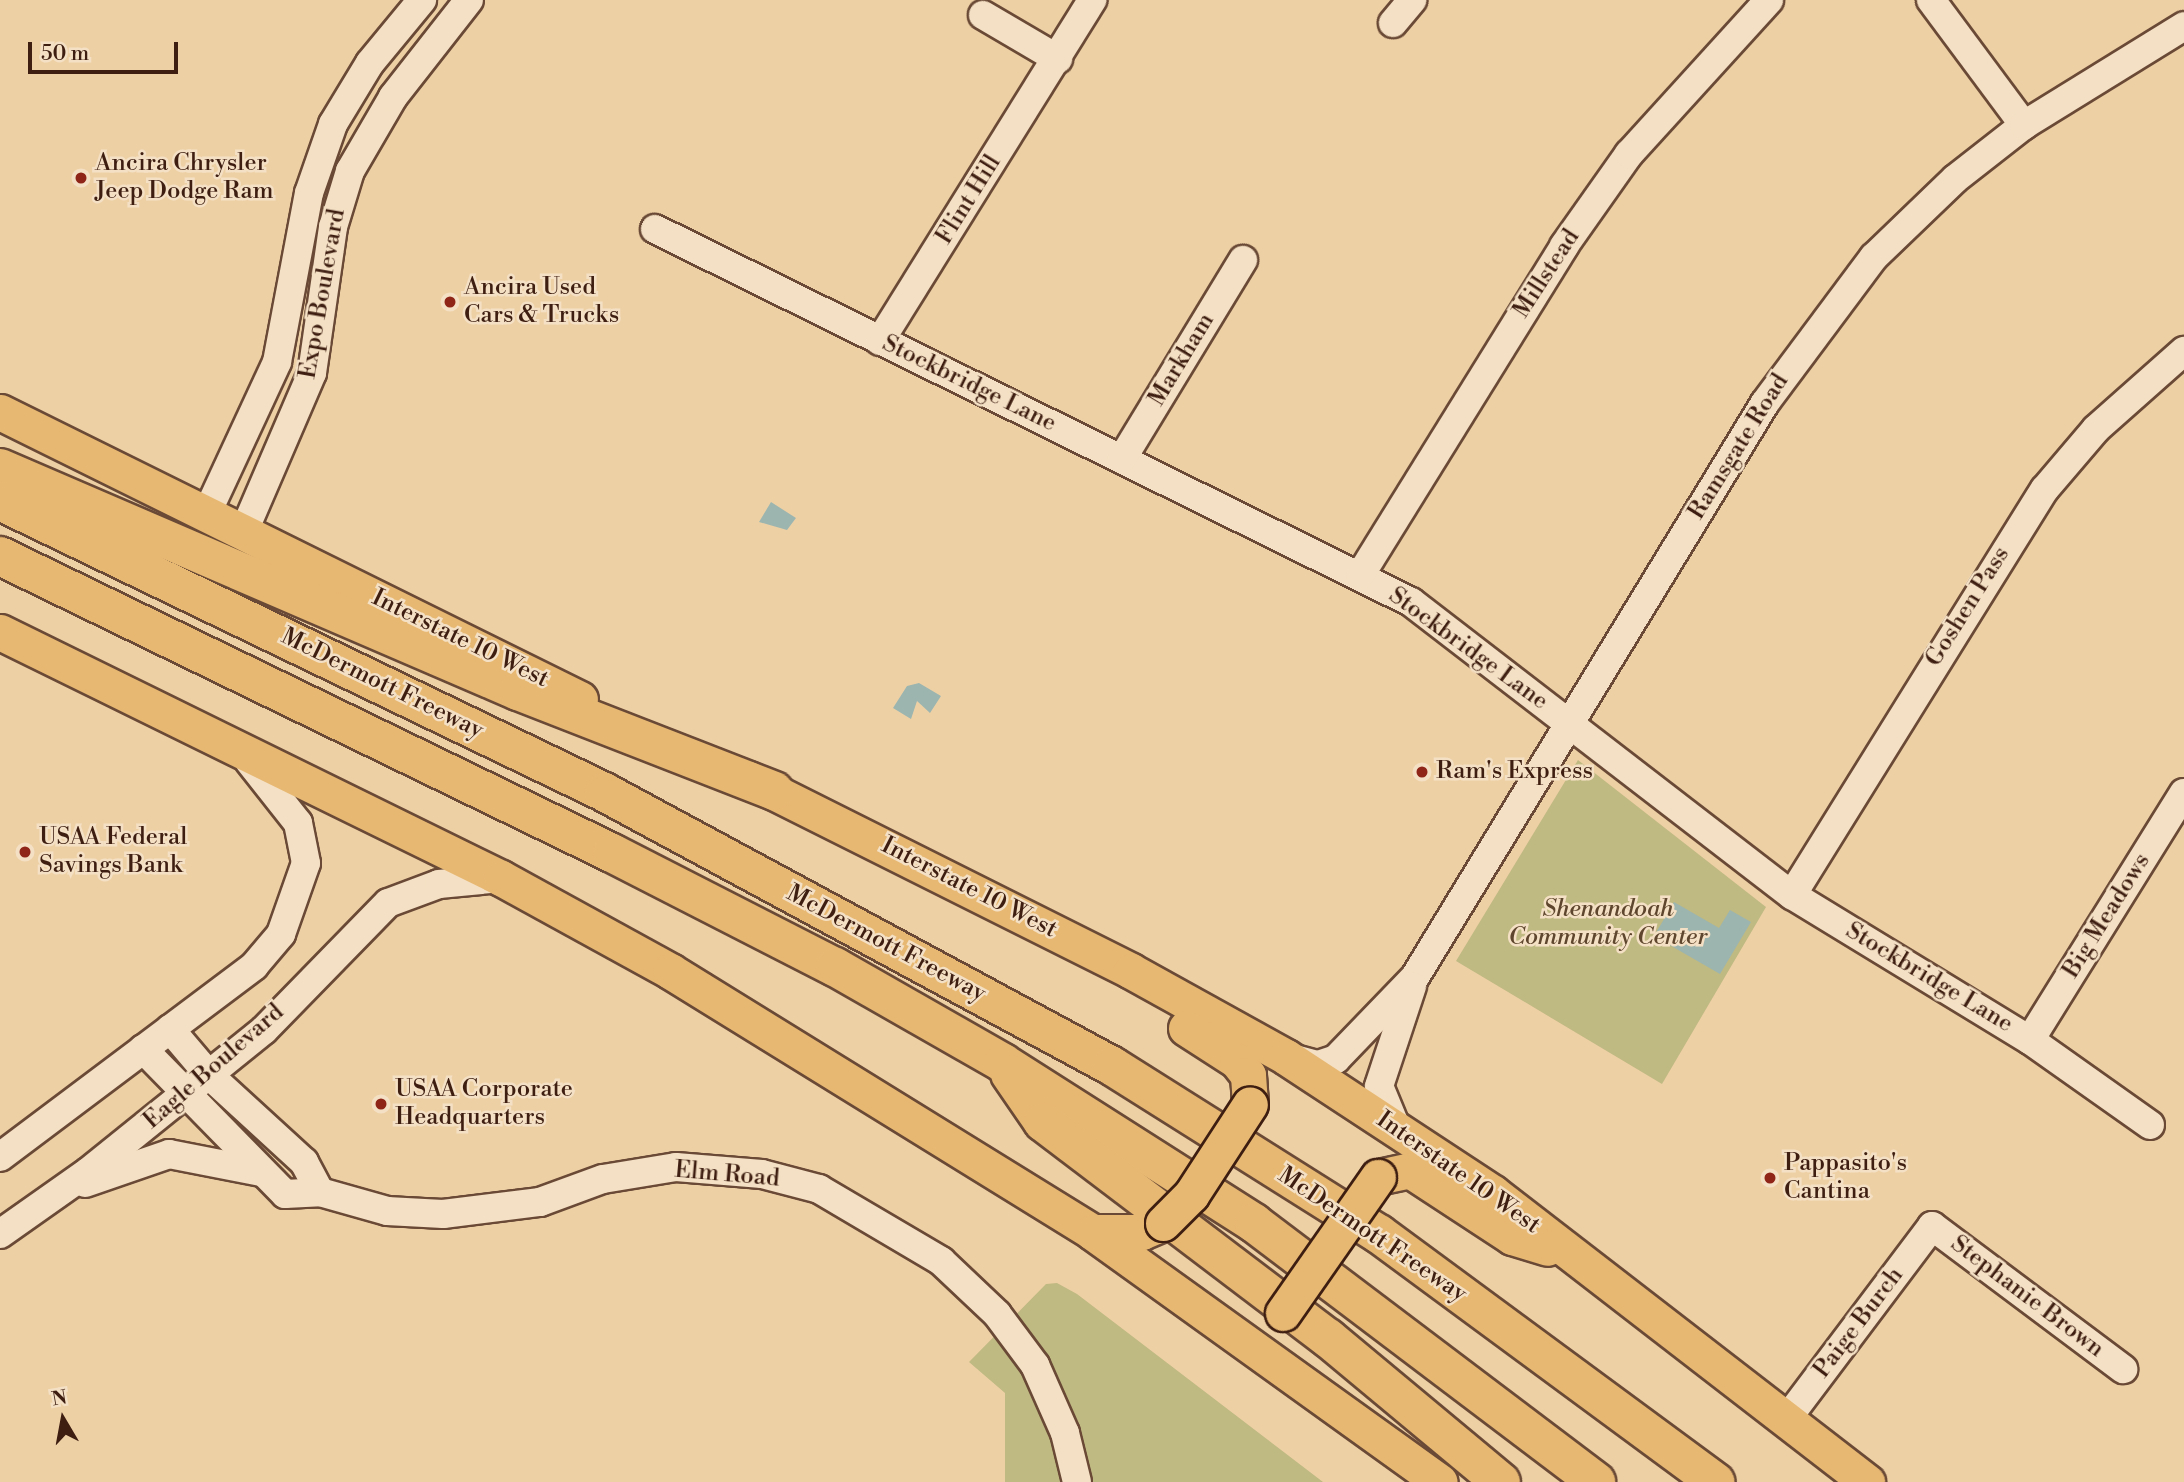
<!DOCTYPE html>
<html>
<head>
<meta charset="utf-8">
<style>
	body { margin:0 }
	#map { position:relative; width:2184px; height:1482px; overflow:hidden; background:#eed0a5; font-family:"Libre Bodoni",serif }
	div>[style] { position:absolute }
	.green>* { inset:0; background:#bfb982 }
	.water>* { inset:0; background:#9cb5af }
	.roads { filter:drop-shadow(2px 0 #6a4a36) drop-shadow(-2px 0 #6a4a36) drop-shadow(0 2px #6a4a36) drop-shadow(0 -2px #6a4a36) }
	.minor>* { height:28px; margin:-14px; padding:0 14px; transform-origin:14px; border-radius:14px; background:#f4e0c4 }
	.major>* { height:35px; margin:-17.5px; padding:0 17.5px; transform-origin:17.5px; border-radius:17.5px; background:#e7b872 }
	.highway>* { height:38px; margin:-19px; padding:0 19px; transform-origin:19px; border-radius:19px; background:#e7b872 }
	.bridges { filter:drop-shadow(2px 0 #3e1e11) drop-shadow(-2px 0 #3e1e11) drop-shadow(0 2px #3e1e11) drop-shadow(0 -2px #3e1e11) }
	.major-bridge>* { height:35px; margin:-17.5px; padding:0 17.5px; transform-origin:17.5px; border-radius:17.5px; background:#e7b872 }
	.dots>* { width:19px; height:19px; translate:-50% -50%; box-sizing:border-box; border:4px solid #f4e0c4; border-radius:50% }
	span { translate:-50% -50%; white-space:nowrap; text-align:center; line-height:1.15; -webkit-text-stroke:5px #f4e0c4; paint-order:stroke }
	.poi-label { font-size:24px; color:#3e1e11 }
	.left { translate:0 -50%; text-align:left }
	.street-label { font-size:24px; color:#3e1e11 }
	.park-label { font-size:24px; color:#5e452d; font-style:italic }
	.north { position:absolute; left:28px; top:1384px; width:70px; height:70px; -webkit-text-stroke:5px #f4e0c4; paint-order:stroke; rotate:350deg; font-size:19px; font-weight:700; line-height:28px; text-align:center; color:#3e1e11 }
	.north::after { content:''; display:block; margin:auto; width:24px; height:32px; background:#3e1e11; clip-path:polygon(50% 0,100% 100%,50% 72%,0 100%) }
	.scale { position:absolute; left:28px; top:42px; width:150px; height:32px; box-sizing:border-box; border:4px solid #3e1e11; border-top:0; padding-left:9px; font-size:21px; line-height:24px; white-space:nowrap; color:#3e1e11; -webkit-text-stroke:5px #f4e0c4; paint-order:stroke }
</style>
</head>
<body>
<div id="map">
	<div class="green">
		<div style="clip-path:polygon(1578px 760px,1766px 907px,1662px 1084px,1456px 961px)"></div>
		<div style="clip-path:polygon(1057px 1283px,1077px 1294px,1323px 1482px,1005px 1482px,1005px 1393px,969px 1362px,1046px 1284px)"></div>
	</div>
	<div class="water">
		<div style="clip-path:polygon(771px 502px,796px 518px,787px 530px,759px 522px)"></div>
		<div style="clip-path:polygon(919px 683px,941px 696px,930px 713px,917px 701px,911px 719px,893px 708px,907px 686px)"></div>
		<div style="clip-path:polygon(1674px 902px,1719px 928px,1730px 910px,1751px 922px,1720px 974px,1654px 936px)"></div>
	</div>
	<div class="roads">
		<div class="minor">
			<div style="left:1931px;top:0;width:156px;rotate:53.4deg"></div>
			<div style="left:983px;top:15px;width:87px;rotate:30.4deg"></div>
			<div style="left:1393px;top:23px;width:30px;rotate:-50deg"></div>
			<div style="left:655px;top:229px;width:843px;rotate:26.26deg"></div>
			<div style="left:1411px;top:602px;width:481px;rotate:37.6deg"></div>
			<div style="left:1792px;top:895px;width:279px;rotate:31.4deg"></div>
			<div style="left:2030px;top:1040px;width:147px;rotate:35.3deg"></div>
			<div style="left:880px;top:341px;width:402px;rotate:-58.1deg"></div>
			<div style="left:1122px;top:459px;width:233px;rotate:-58.7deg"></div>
			<div style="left:207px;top:513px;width:166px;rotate:-65.1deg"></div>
			<div style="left:277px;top:362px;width:172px;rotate:-79.3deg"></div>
			<div style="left:309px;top:193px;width:73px;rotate:-70.8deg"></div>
			<div style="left:333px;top:124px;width:71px;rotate:-58.8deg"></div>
			<div style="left:370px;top:63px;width:82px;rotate:-50.5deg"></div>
			<div style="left:244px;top:531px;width:172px;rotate:-66.7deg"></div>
			<div style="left:312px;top:373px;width:148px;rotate:-81.8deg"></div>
			<div style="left:333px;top:227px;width:59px;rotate:-73.1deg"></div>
			<div style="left:350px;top:171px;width:86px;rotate:-59.8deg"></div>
			<div style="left:393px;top:97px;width:123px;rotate:-51.9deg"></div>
			<div style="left:1361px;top:574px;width:386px;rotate:-58.2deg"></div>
			<div style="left:1564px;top:246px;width:113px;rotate:-54.8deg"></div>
			<div style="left:1629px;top:154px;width:208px;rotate:-47.7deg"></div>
			<div style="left:1792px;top:895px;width:478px;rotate:-58.1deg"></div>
			<div style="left:2045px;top:489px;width:79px;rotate:-49.6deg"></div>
			<div style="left:2096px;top:429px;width:118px;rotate:-41.6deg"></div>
			<div style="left:170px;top:1029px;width:60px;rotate:49.7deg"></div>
			<div style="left:209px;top:1075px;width:129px;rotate:42.5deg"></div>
			<div style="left:304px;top:1162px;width:34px;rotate:62deg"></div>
			<div style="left:2030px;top:1040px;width:291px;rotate:-58.1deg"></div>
			<div style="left:143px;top:1049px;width:203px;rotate:45.6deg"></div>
			<div style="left:285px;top:1194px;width:35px;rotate:-3deg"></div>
			<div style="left:320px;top:1192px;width:70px;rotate:15.8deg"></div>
			<div style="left:387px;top:1211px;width:56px;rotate:3.1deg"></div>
			<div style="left:443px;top:1214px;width:98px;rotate:-7.1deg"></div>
			<div style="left:540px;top:1202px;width:67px;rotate:-20.1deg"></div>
			<div style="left:603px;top:1179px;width:74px;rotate:-9.3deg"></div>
			<div style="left:676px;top:1167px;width:86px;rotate:4.7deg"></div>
			<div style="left:762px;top:1174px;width:59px;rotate:14.7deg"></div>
			<div style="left:819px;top:1189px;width:142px;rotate:30.5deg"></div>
			<div style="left:941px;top:1261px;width:77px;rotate:43.4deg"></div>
			<div style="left:997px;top:1314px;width:64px;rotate:53.3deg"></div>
			<div style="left:1035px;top:1365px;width:74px;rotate:66.2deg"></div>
			<div style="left:1065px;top:1433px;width:50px;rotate:76.2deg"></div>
			<div style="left:1291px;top:1058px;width:28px;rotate:15deg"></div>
			<div style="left:1318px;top:1065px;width:19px;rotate:-18deg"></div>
			<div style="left:1336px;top:1059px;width:114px;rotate:-46.1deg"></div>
			<div style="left:1415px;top:977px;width:672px;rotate:-58.63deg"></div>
			<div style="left:1765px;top:403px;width:182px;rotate:-53.3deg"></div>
			<div style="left:1874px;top:257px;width:112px;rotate:-43.9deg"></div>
			<div style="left:1955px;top:179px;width:88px;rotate:-38deg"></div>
			<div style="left:2024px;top:125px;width:188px;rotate:-31.7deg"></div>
			<div style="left:1396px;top:1127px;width:44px;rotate:-112.5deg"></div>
			<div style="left:1379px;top:1086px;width:105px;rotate:-71.7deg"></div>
			<div style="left:0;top:1157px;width:318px;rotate:-36.9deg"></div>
			<div style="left:254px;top:966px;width:42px;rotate:-49.8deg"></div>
			<div style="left:281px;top:934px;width:75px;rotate:-70.6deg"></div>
			<div style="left:306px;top:863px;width:41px;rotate:-101.3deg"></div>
			<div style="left:298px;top:823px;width:79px;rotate:-128.3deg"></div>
			<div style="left:85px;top:1183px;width:89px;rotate:-19deg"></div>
			<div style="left:169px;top:1154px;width:94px;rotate:11.1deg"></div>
			<div style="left:0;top:1234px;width:108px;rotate:-35.2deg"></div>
			<div style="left:88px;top:1172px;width:226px;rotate:-38.9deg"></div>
			<div style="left:264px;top:1030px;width:177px;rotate:-45.7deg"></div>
			<div style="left:388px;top:903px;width:54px;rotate:-20.4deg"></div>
			<div style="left:439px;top:884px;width:62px;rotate:-5.5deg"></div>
			<div style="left:1786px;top:1420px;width:243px;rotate:-53deg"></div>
			<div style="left:1932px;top:1226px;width:239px;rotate:36.8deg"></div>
		</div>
		<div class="major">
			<div style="left:0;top:412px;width:647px;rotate:26.33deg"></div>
			<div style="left:0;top:632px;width:558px;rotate:26.15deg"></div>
			<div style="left:501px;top:878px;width:193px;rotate:28.8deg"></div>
			<div style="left:670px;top:971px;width:496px;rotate:31.7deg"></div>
			<div style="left:1092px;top:1232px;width:428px;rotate:35.7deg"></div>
			<div style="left:748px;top:779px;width:428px;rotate:26.6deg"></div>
			<div style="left:1131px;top:971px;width:177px;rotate:29deg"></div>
			<div style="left:1286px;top:1057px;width:248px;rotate:33.3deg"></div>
			<div style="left:1493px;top:1193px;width:473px;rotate:37.7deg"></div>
			<div style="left:1186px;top:1028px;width:61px;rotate:32.9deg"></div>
			<div style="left:1237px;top:1061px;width:18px;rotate:52deg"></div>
			<div style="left:1248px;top:1075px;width:29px;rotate:86deg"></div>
			<div style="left:1378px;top:1177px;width:33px;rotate:-12deg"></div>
			<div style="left:1410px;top:1170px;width:122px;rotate:33.3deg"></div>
			<div style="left:1512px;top:1237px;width:37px;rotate:17deg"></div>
			<div style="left:1092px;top:1232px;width:50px"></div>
			<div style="left:1142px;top:1232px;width:23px;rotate:-23deg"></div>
		</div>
		<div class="highway">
			<div style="left:0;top:468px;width:564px;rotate:23.29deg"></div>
			<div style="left:518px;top:691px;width:275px;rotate:21.3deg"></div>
			<div style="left:0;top:501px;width:670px;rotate:25.72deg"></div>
			<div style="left:604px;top:792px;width:577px;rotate:28.34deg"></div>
			<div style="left:1112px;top:1066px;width:315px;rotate:32.2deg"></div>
			<div style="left:1379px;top:1234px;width:418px;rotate:36.4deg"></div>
			<div style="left:0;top:556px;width:680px;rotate:25.89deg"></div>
			<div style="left:612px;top:853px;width:250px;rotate:27.1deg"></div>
			<div style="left:835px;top:967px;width:193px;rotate:29.7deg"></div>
			<div style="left:1003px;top:1063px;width:298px;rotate:32.5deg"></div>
			<div style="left:1254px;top:1223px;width:429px;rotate:37.1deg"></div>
			<div style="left:1010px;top:1074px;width:58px;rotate:55.5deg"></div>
			<div style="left:1043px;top:1122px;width:358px;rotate:37.2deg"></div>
			<div style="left:1328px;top:1338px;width:225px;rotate:39.8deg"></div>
		</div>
	</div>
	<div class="bridges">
		<div class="major-bridge">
			<div style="left:1163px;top:1223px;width:40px;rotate:-45deg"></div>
			<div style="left:1191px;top:1195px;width:108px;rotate:-57deg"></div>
			<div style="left:1283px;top:1313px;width:166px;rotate:-55.1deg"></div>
		</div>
	</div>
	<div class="dots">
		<div style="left:81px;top:178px;background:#8f2418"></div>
		<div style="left:450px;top:302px;background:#8f2418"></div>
		<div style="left:1422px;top:772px;background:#8f2418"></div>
		<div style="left:25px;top:852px;background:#8f2418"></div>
		<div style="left:381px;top:1104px;background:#8f2418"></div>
		<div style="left:1770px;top:1178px;background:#8f2418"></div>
	</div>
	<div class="poi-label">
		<span class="left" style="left:95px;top:178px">Ancira Chrysler<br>Jeep Dodge Ram</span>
		<span class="left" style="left:464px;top:302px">Ancira Used<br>Cars &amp; Trucks</span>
		<span class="left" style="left:1436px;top:772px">Ram's Express</span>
		<span class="left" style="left:39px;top:852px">USAA Federal<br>Savings Bank</span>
		<span class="left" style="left:395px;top:1104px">USAA Corporate<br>Headquarters</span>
		<span class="left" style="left:1784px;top:1178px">Pappasito's<br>Cantina</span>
	</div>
	<div class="street-label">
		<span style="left:969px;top:200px;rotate:-58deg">Flint Hill</span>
		<span style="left:1547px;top:274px;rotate:-57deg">Millstead</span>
		<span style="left:323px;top:294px;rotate:-80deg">Expo Boulevard</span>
		<span style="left:1182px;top:360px;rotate:-59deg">Markham</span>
		<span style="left:969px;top:384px;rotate:26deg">Stockbridge Lane</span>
		<span style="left:1739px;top:447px;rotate:-58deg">Ramsgate Road</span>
		<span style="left:1968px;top:607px;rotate:-58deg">Goshen Pass</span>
		<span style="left:460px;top:639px;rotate:26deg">Interstate 10 West</span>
		<span style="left:1468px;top:649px;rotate:36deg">Stockbridge Lane</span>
		<span style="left:382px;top:684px;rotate:26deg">McDermott Freeway</span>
		<span style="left:969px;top:888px;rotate:27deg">Interstate 10 West</span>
		<span style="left:2107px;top:916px;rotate:-58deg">Big Meadows</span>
		<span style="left:886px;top:944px;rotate:28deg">McDermott Freeway</span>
		<span style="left:1929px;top:978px;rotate:31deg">Stockbridge Lane</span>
		<span style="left:214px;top:1067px;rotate:-41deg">Eagle Boulevard</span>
		<span style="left:1458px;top:1173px;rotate:35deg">Interstate 10 West</span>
		<span style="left:727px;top:1175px;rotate:5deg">Elm Road</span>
		<span style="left:1372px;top:1235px;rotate:34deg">McDermott Freeway</span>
		<span style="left:2027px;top:1297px;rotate:37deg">Stephanie Brown</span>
		<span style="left:1859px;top:1323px;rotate:-53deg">Paige Burch</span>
	</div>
	<div class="park-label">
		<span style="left:1608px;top:924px">Shenandoah<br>Community Center</span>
	</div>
	<div class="north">N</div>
	<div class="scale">50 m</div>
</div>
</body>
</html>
